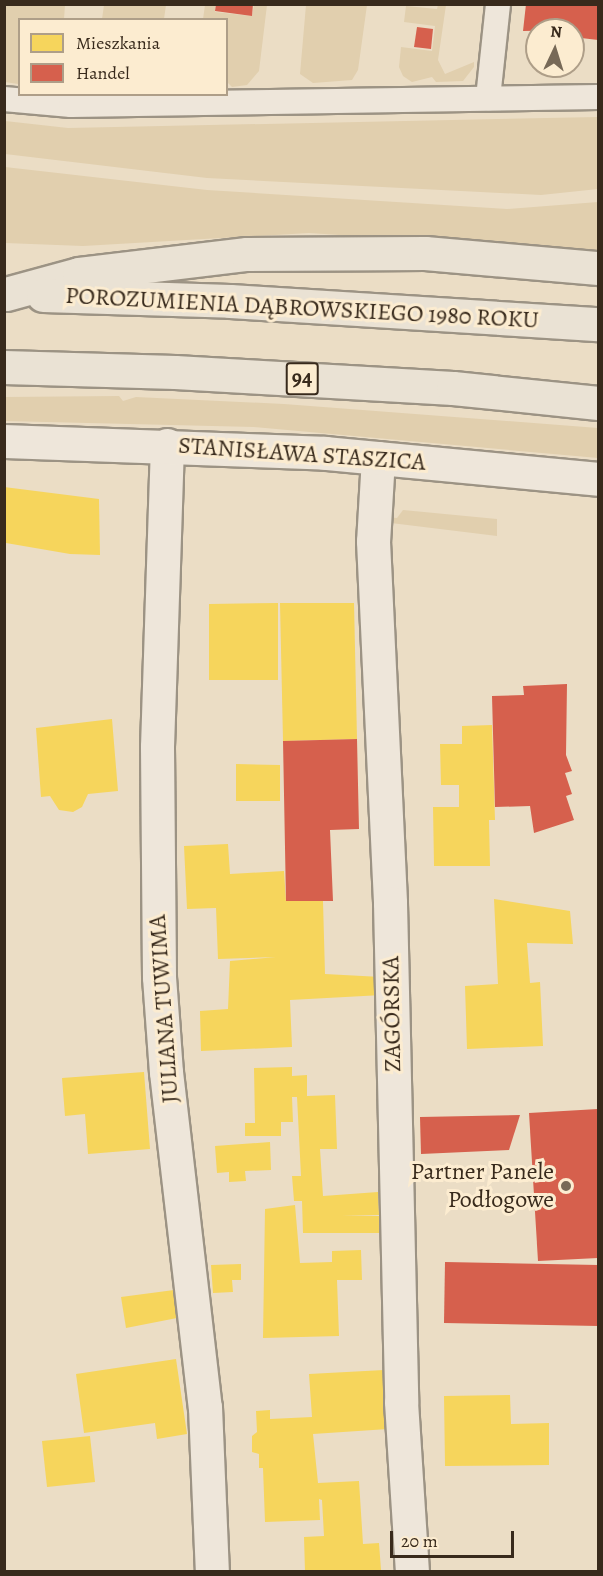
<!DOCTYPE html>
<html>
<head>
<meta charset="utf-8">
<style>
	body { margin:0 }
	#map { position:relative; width:603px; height:1576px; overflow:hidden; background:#ebddc5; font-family:Alegreya,serif }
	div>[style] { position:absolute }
	.green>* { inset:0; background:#e1cfae }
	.homes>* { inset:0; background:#f6d55c }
	.shops>* { inset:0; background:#d6604d }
	.roads { filter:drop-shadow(2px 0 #9c9384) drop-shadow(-2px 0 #9c9384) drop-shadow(0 2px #9c9384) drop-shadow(0 -2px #9c9384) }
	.lane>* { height:24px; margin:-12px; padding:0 12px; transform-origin:12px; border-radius:12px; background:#eee6da }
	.street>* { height:33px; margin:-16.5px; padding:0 16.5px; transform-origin:16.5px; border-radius:16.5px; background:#eee6da }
	.secondary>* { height:33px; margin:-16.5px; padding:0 16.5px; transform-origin:16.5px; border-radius:16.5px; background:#eee6da }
	.primary>* { height:33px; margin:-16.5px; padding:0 16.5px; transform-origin:16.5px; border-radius:16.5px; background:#eae2d4 }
	.dots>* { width:16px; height:16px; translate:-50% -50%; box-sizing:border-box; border:3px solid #fcecd0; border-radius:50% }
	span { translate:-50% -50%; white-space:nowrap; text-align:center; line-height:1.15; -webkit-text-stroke:6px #fcecd0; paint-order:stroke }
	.shield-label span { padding:2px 4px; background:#fcecd0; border:2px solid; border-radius:4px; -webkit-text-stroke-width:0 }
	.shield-label { font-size:22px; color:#382a1c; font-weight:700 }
	.street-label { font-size:24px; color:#382a1c }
	.poi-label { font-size:24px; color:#382a1c }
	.right { translate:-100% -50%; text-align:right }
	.frame { position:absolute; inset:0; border:6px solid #382a1c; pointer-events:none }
	.legend { position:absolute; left:18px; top:18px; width:210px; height:78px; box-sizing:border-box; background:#fcecd0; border:2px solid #ae9e88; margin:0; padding:8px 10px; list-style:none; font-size:18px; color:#382a1c }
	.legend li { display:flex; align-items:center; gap:12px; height:30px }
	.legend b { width:30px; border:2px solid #ae9e88 }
	.north { position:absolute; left:525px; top:18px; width:60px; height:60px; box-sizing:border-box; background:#fcecd0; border:2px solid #ae9e88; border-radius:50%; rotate:4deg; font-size:16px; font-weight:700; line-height:24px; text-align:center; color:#382a1c }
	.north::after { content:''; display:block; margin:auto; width:21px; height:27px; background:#776957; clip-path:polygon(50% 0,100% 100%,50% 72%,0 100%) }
	.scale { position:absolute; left:390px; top:1531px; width:124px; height:27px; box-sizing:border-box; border:3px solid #382a1c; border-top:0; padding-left:8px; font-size:18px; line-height:21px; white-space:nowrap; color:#382a1c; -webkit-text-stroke:4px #fcecd0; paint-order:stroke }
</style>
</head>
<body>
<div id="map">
	<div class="green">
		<div style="clip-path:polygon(5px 4px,65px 5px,64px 19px,20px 20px,18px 84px,5px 82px)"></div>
		<div style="clip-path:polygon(104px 5px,104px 4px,166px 5px,164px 19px,102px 19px)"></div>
		<div style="clip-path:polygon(205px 5px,215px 5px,215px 12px,252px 16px,254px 5px,267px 5px,259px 71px,247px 85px,232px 87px,227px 82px,226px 20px,203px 19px)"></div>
		<div style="clip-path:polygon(306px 5px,367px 5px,358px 70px,352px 80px,313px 83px,300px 74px)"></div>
		<div style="clip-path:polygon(438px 5px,446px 5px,438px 60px,445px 74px,474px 62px,474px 67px,463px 81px,436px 82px,432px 77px,412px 82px,403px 76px,399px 67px,401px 47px,432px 51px,435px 26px,404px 22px,406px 6px,437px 9px)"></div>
		<div style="clip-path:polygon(598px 117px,598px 189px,541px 195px,207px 178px,5px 154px,5px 121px,68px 128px)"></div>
		<div style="clip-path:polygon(5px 167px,207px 190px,507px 209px,598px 202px,598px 252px,309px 233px,83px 246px,5px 243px)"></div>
		<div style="clip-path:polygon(119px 396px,123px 401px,136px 397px,284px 404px,598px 428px,598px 458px,254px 427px,5px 421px,5px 397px)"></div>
		<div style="clip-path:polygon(403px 510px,497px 519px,497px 536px,391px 523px,396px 721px,385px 517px,397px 518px)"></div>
	</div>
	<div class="homes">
		<div style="clip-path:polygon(4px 487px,99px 499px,100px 555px,70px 554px,6px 543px)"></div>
		<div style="clip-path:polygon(278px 603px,278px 680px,209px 680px,209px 604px)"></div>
		<div style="clip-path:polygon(280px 603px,354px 603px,357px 739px,283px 741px)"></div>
		<div style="clip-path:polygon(112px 719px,118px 791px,88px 794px,82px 807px,73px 812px,59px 810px,50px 796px,41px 797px,36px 728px)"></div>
		<div style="clip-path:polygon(492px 725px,495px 820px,489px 820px,490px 866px,434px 866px,433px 807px,459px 807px,459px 785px,441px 785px,440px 744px,462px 744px,462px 726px)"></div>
		<div style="clip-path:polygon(236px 764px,280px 765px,280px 801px,236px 801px)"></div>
		<div style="clip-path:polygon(228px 844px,230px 874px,284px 871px,286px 901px,323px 901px,325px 974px,381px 977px,382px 995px,290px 1000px,292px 1047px,201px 1051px,200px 1011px,228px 1009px,230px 961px,276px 957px,218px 959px,216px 908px,187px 909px,184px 846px)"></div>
		<div style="clip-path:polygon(494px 899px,570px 911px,573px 944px,527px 943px,530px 983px,540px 982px,543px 1046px,467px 1049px,465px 986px,498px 984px)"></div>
		<div style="clip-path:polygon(292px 1067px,292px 1076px,307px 1075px,307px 1096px,335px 1095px,337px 1149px,320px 1149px,323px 1196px,378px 1192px,379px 1215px,342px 1216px,380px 1216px,381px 1233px,303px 1233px,302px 1201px,294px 1201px,292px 1176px,301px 1176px,297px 1097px,292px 1097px,293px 1122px,281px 1122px,281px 1136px,245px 1136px,245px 1123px,255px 1123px,254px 1068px)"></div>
		<div style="clip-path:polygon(144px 1072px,150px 1149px,88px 1154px,85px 1114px,65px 1116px,62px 1078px)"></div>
		<div style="clip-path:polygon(270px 1142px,271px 1170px,245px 1171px,246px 1181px,229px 1182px,229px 1172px,217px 1173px,215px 1146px)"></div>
		<div style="clip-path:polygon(295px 1205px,300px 1263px,332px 1262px,332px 1251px,361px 1250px,362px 1280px,337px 1280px,339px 1336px,263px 1338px,265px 1209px)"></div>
		<div style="clip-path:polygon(241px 1264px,241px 1280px,232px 1280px,233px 1292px,213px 1293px,211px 1265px)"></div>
		<div style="clip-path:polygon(174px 1290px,177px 1318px,126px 1328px,121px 1297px)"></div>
		<div style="clip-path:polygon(176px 1359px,187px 1434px,157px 1439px,155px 1423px,84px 1433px,76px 1374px)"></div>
		<div style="clip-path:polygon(384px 1370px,388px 1429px,313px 1434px,318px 1483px,359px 1481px,363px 1544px,379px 1543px,381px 1570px,305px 1572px,304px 1537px,324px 1536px,322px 1500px,319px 1499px,320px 1520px,265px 1522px,263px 1468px,259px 1468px,259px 1454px,252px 1452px,252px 1436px,257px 1432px,256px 1411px,270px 1410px,270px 1419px,312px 1417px,309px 1374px)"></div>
		<div style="clip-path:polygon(510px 1395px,511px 1424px,549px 1423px,549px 1465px,445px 1466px,444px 1396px)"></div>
		<div style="clip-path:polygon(90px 1436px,95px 1482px,47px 1487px,42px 1441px)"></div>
	</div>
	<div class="shops">
		<div style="clip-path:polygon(216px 4px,253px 4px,252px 16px,215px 11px)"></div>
		<div style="clip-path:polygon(526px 4px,598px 4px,598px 40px,573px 37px,573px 30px,523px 31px)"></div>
		<div style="clip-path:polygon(417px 27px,433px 29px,431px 49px,414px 47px)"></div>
		<div style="clip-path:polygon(567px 684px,566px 755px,572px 771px,565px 773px,572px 794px,566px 796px,574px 820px,534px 833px,530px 806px,495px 807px,492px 696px,524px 695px,523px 686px)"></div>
		<div style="clip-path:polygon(357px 739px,359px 829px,330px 830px,333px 901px,286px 901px,283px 741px)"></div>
		<div style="clip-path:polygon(598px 1109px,598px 1258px,538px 1261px,529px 1113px)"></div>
		<div style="clip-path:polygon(520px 1115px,509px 1150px,421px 1154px,420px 1117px)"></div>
		<div style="clip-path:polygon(445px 1262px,598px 1265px,598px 1326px,444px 1323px)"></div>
	</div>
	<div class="roads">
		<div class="lane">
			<div style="left:488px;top:98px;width:95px;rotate:-83.9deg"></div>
			<div style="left:4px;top:99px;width:67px;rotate:5.1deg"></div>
			<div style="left:71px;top:105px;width:527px;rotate:-0.87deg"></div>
		</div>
		<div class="street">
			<div style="left:167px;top:445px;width:302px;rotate:91.9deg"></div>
			<div style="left:157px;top:747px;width:230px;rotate:89.5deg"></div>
			<div style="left:159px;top:977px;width:95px;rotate:85.8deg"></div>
			<div style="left:166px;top:1072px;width:337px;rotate:83.4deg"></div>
			<div style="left:205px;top:1407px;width:165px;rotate:87.6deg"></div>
			<div style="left:378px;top:458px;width:83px;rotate:93.4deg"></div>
			<div style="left:373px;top:541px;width:362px;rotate:87.3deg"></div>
			<div style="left:390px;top:903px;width:499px;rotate:88.7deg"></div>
			<div style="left:401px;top:1402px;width:170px;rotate:86.3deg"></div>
		</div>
		<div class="secondary">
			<div style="left:4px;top:441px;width:321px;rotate:2.1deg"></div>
			<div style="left:325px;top:453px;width:274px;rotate:5.4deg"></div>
		</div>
		<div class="primary">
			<div style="left:6px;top:294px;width:76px;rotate:-15.3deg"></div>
			<div style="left:79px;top:274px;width:169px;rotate:-6.8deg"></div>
			<div style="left:247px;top:254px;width:178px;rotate:-0.3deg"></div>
			<div style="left:425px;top:253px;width:174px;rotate:5deg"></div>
			<div style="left:43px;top:295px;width:187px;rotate:1.8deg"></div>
			<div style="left:230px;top:301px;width:369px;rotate:3.6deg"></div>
			<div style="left:4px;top:367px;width:171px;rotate:1.7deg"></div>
			<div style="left:175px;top:372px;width:278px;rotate:3.3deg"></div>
			<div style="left:453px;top:388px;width:146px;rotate:5.9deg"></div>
		</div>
	</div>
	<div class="dots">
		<div style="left:566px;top:1186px;background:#776957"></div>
	</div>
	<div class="shield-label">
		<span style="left:302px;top:379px">94</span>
	</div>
	<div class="street-label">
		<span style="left:302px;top:308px;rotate:3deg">POROZUMIENIA DĄBROWSKIEGO 1980 ROKU</span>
		<span style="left:302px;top:454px;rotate:4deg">STANISŁAWA STASZICA</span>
		<span style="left:164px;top:1009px;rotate:-94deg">JULIANA TUWIMA</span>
		<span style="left:392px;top:1014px;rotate:-91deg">ZAGÓRSKA</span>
	</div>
	<div class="poi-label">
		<span class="right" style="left:554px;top:1186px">Partner Panele<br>Podłogowe</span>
	</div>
	<div class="frame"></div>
	<ul class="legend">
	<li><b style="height:16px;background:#f6d55c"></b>Mieszkania</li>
	<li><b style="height:16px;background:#d6604d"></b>Handel</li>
	</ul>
	<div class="north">N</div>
	<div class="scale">20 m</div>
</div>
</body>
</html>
